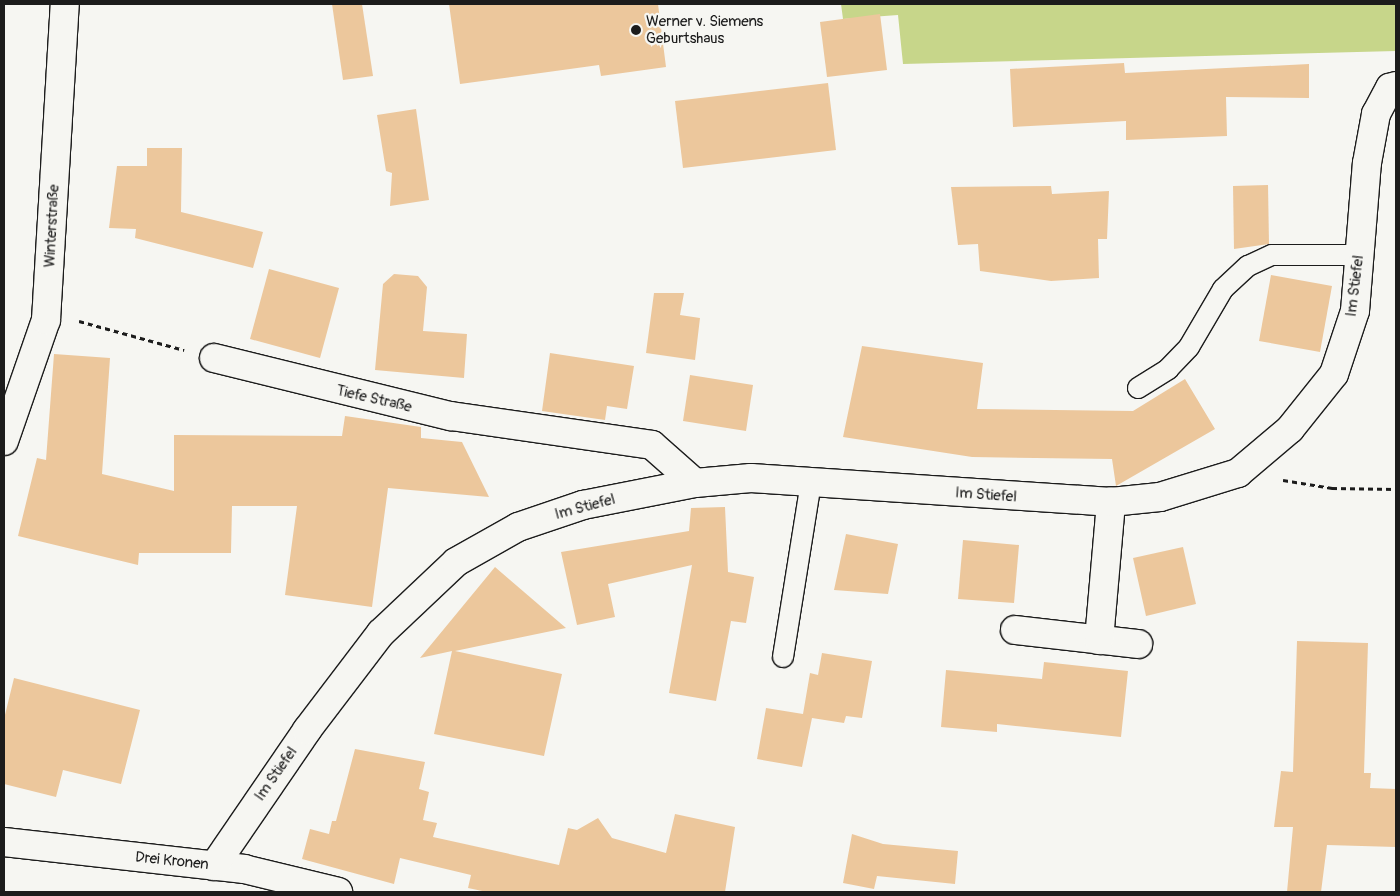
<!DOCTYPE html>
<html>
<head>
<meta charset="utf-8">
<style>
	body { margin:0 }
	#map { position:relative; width:1400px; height:896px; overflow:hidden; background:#f6f6f2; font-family:Pangolin,sans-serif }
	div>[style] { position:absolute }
	.green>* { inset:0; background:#c7d68a }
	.building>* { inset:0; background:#ecc79c }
	.path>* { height:3px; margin-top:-1.5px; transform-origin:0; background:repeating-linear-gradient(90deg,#1c1c1c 0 5px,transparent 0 9px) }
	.roads { filter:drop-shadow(1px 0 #1c1c1c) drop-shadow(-1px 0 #1c1c1c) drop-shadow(0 1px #1c1c1c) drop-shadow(0 -1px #1c1c1c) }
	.lane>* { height:20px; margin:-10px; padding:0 10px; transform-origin:10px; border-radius:10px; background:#f6f6f2 }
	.street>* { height:28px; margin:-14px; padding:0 14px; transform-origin:14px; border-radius:14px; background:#f6f6f2 }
	.dots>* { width:14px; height:14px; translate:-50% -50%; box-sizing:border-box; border:2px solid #f6f6f2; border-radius:50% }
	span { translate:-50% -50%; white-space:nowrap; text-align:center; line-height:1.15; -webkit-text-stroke:4.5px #f6f6f2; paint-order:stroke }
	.poi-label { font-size:15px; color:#1c1c1c }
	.left { translate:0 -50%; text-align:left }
	.street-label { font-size:15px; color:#1c1c1c }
	.frame { position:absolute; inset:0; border:5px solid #1c1c1c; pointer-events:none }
</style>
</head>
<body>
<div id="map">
	<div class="green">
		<div style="clip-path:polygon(841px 4px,1396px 4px,1396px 51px,903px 64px,898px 15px,843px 19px)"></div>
	</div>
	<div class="building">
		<div style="clip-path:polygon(332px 4px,362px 4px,373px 76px,343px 80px)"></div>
		<div style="clip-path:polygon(449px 4px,658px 4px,666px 67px,601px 76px,599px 65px,460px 84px)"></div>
		<div style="clip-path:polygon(880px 14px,887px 70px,827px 77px,820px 22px)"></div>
		<div style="clip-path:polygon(1124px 63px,1125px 73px,1309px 64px,1309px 98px,1226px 97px,1227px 136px,1126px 140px,1126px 121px,1013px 127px,1010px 69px)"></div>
		<div style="clip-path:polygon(828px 83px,836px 150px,683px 168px,675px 101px)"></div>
		<div style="clip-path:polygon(416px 109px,429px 200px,390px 206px,392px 173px,386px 171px,377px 115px)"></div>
		<div style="clip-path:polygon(147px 148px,182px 148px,181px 212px,263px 232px,253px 268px,135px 238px,136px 229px,109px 228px,117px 166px,147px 166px)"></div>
		<div style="clip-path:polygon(1268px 185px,1269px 244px,1234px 249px,1233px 186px)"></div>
		<div style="clip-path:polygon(1051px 186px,1052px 194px,1109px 191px,1107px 239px,1098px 239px,1099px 278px,1051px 281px,980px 271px,978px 244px,958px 245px,951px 187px)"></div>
		<div style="clip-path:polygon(269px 269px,339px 288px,320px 358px,250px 339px)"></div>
		<div style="clip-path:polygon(394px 274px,418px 276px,427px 287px,423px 331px,467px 334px,464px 378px,375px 370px,383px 284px)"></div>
		<div style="clip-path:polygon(1271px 275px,1332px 286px,1320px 352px,1259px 341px)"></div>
		<div style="clip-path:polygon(654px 293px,684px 293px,680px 315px,700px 318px,695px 360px,646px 353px)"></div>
		<div style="clip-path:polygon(862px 346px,983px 363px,977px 409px,1133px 411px,1185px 379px,1215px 429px,1116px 486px,1112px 459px,972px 457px,843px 437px)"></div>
		<div style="clip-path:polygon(550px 353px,634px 366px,627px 409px,607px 406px,605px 420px,542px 411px)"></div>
		<div style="clip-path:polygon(54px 354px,110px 358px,102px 474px,174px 491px,174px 435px,342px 436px,345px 416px,421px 427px,421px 438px,462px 442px,489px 497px,388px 488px,372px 607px,285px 595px,297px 506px,232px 506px,231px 553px,139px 553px,138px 565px,18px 536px,37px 458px,46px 460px)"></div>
		<div style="clip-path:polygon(690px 375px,753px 385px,746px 431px,683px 421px)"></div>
		<div style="clip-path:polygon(725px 507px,728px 572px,754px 577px,746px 623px,731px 621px,716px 701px,669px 693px,692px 565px,608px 584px,615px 617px,577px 625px,561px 552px,689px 531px,691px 508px)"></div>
		<div style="clip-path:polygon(846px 534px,898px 544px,888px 594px,834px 590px)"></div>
		<div style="clip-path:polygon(963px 540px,1019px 545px,1014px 603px,958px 599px)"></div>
		<div style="clip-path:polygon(1183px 547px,1196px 604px,1146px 616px,1133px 558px)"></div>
		<div style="clip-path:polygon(495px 567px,566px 628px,455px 651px,562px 674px,544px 756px,434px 734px,452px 651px,420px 658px)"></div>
		<div style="clip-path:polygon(1297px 641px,1368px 643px,1364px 773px,1371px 773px,1370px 788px,1396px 789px,1396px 847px,1327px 845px,1321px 892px,1287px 892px,1293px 827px,1274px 827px,1281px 771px,1293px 772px)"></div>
		<div style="clip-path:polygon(822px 653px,872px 661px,862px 718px,846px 716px,844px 723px,812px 718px,802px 767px,757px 759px,766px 708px,803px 714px,810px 673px,818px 675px)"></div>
		<div style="clip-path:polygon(1044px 662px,1128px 671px,1121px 737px,997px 724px,997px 732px,941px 727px,946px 670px,1042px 679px)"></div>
		<div style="clip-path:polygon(14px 678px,140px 710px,121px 784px,63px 770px,56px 797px,4px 784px,4px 719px)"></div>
		<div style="clip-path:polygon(355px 749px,425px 762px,419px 789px,429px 792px,423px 820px,437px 823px,433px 837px,559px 865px,568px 828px,577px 830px,598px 818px,612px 838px,666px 853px,675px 814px,735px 827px,725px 892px,487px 892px,468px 888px,471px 875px,400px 858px,394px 884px,302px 859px,310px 829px,329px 834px,332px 821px,336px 821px)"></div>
		<div style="clip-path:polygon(852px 834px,883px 844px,958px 851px,955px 884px,877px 876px,874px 889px,843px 883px)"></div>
	</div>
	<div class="path">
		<div style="left:79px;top:321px;width:109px;rotate:15.4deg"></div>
		<div style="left:1283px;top:480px;width:50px;rotate:9.3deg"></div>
		<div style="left:1332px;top:488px;width:64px;rotate:0.9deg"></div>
	</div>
	<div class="roads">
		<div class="lane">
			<div style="left:1138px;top:388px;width:36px;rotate:-32deg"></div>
			<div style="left:1168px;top:369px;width:30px;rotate:-46deg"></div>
			<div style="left:1189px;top:347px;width:67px;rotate:-59.6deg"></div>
			<div style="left:1223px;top:289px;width:34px;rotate:-43deg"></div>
			<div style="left:1248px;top:266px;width:26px;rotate:-25deg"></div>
			<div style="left:1272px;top:255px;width:87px"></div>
			<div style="left:783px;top:657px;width:176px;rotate:-80.9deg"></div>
		</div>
		<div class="street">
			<div style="left:214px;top:358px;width:244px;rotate:13.8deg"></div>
			<div style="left:451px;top:416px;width:203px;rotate:8.2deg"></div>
			<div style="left:652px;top:445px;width:57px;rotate:41.5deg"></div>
			<div style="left:4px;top:441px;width:128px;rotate:-70.9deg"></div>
			<div style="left:46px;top:320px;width:317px;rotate:-86.6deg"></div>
			<div style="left:1015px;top:630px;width:124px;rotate:6.5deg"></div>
			<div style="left:1099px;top:640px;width:139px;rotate:-85deg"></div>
			<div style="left:4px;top:842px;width:242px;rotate:6.4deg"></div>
			<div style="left:244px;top:869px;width:97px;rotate:13.7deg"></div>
			<div style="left:214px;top:866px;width:165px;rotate:-55.6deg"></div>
			<div style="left:307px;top:730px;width:122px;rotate:-52.7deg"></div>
			<div style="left:381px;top:633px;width:103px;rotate:-43.4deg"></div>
			<div style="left:456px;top:562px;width:71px;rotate:-29.4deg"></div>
			<div style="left:518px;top:527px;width:69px;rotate:-18.7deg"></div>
			<div style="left:583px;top:505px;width:114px;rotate:-11.1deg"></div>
			<div style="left:695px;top:483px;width:56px;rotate:-5.1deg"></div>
			<div style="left:751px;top:478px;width:361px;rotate:3.8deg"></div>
			<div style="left:1111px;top:502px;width:49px;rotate:-5.8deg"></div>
			<div style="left:1160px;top:497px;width:82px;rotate:-17.1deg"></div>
			<div style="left:1238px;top:473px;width:68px;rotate:-40.2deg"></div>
			<div style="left:1290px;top:429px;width:70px;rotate:-51.3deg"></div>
			<div style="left:1334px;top:374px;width:66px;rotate:-71.6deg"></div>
			<div style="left:1355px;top:311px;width:148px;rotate:-85.4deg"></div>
			<div style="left:1367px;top:163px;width:50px;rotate:-79.6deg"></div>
			<div style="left:1376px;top:114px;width:30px;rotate:-62deg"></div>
			<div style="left:1390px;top:88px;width:6px;rotate:-18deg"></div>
		</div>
	</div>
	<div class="dots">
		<div style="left:636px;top:30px;background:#1c1c1c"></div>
	</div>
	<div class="poi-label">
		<span class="left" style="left:646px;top:30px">Werner v. Siemens<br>Geburtshaus</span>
	</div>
	<div class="street-label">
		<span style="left:52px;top:226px;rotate:-87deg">Winterstraße</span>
		<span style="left:1355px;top:286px;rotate:-83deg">Im Stiefel</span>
		<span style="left:374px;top:399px;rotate:13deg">Tiefe Straße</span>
		<span style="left:986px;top:495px;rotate:4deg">Im Stiefel</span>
		<span style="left:585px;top:507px;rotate:-15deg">Im Stiefel</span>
		<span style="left:276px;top:774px;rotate:-55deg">Im Stiefel</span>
		<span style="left:172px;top:861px;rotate:6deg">Drei Kronen</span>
	</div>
	<div class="frame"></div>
</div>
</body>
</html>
